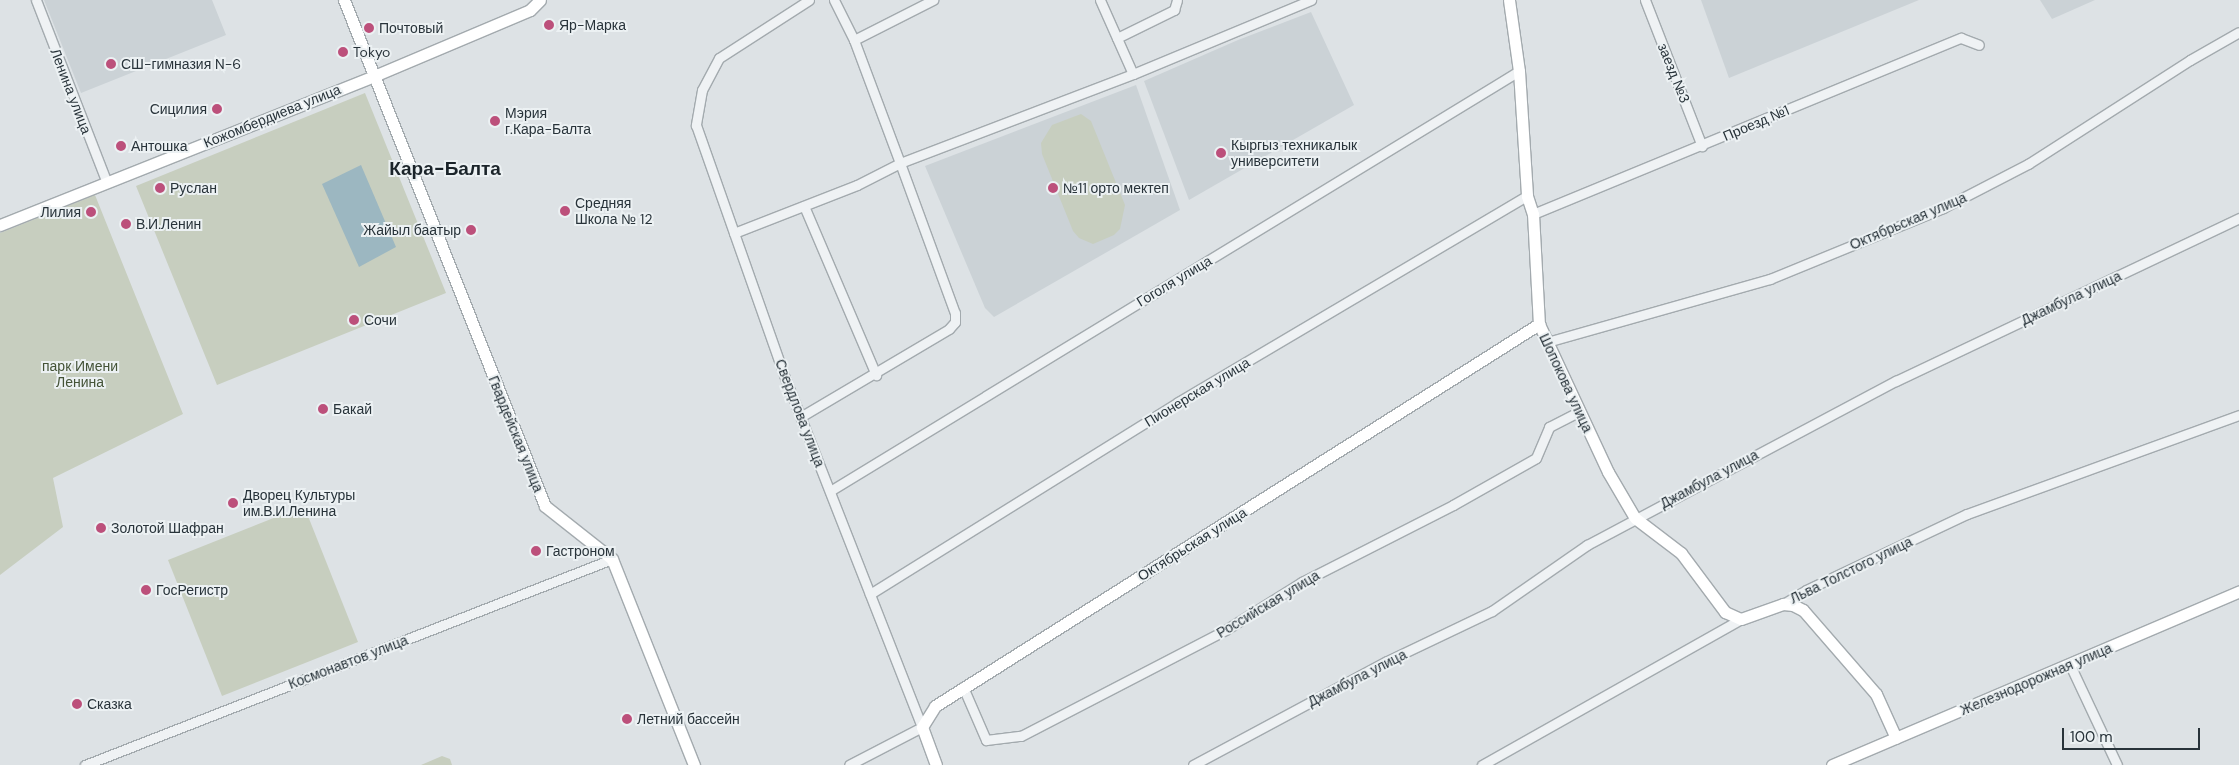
<!DOCTYPE html>
<html>
<head>
<meta charset="utf-8">
<style>
	body { margin:0 }
	#map { position:relative; width:2239px; height:765px; overflow:hidden; background:#dde2e5; font-family:"DM Sans",sans-serif }
	div>[style] { position:absolute }
	.built>* { inset:0; background:#cbd2d6 }
	.green>* { inset:0; background:#c7cebf }
	.water>* { inset:0; background:#9cb7c1 }
	.roads { filter:drop-shadow(1px 0 #a3aaae) drop-shadow(-1px 0 #a3aaae) drop-shadow(0 1px #a3aaae) drop-shadow(0 -1px #a3aaae) }
	.street>* { height:9px; margin:-4.5px; padding:0 4.5px; transform-origin:4.5px; border-radius:4.5px; background:#eff2f4 }
	.secondary>* { height:11px; margin:-5.5px; padding:0 5.5px; transform-origin:5.5px; border-radius:5.5px; background:#fff }
	.dots>* { width:14px; height:14px; translate:-50% -50%; box-sizing:border-box; border:2px solid #ecf1f3; border-radius:50% }
	span { translate:-50% -50%; white-space:nowrap; text-align:center; line-height:1.15; -webkit-text-stroke:4px #ecf1f3; paint-order:stroke }
	.poi-label { font-size:14px; color:#28333a }
	.left { translate:0 -50%; text-align:left }
	.right { translate:-100% -50%; text-align:right }
	.street-label { font-size:14px; color:#28333a }
	.park-label { font-size:14px; color:#445337 }
	.district-label { font-size:19px; color:#1b242a; font-weight:700 }
	.scale { position:absolute; left:2062px; top:728px; width:138px; height:22px; box-sizing:border-box; border:2px solid #28333a; border-top:0; padding-left:6px; font-size:15px; line-height:18px; white-space:nowrap; color:#28333a; -webkit-text-stroke:4px #ecf1f3; paint-order:stroke }
</style>
</head>
<body>
<div id="map">
	<div class="built">
		<div style="clip-path:polygon(44px 0,212px 0,226px 35px,81px 93px)"></div>
		<div style="clip-path:polygon(1701px 0,1919px 0,1729px 78px)"></div>
		<div style="clip-path:polygon(2040px 0,2095px 0,2052px 19px)"></div>
		<div style="clip-path:polygon(1311px 12px,1354px 105px,1189px 200px,1144px 81px,1238px 40px)"></div>
		<div style="clip-path:polygon(1136px 85px,1180px 210px,994px 317px,985px 308px,925px 166px)"></div>
	</div>
	<div class="green">
		<div style="clip-path:polygon(365px 93px,446px 293px,217px 385px,136px 186px)"></div>
		<div style="clip-path:polygon(1081px 114px,1091px 121px,1125px 205px,1120px 229px,1114px 235px,1093px 244px,1079px 238px,1073px 231px,1042px 154px,1041px 143px,1052px 125px)"></div>
		<div style="clip-path:polygon(95px 195px,183px 414px,53px 478px,63px 527px,0 575px,0 233px)"></div>
		<div style="clip-path:polygon(304px 506px,358px 642px,222px 696px,168px 560px)"></div>
		<div style="clip-path:polygon(442px 756px,450px 759px,452px 765px,421px 765px)"></div>
	</div>
	<div class="water">
		<div style="clip-path:polygon(361px 165px,396px 247px,359px 267px,322px 184px)"></div>
	</div>
	<div class="roads">
		<div class="street">
			<div style="left:36px;top:0;width:196px;rotate:68.8deg"></div>
			<div style="left:809px;top:0;width:107px;rotate:147.2deg"></div>
			<div style="left:719px;top:58px;width:36px;rotate:118deg"></div>
			<div style="left:702px;top:90px;width:36px;rotate:100deg"></div>
			<div style="left:696px;top:125px;width:270px;rotate:70.6deg"></div>
			<div style="left:786px;top:380px;width:373px;rotate:68.6deg"></div>
			<div style="left:922px;top:727px;width:82px;rotate:152.5deg"></div>
			<div style="left:834px;top:0;width:45px;rotate:63.4deg"></div>
			<div style="left:854px;top:40px;width:131px;rotate:69.5deg"></div>
			<div style="left:900px;top:163px;width:249px;rotate:-20.9deg"></div>
			<div style="left:1133px;top:74px;width:193px;rotate:-22.6deg"></div>
			<div style="left:1100px;top:0;width:81px;rotate:66deg"></div>
			<div style="left:1645px;top:0;width:157px;rotate:68.7deg"></div>
			<div style="left:1117px;top:38px;width:64px;rotate:-26.2deg"></div>
			<div style="left:1174px;top:10px;width:10px;rotate:-73deg"></div>
			<div style="left:854px;top:40px;width:89px;rotate:-26.9deg"></div>
			<div style="left:804px;top:206px;width:184px;rotate:66.9deg"></div>
			<div style="left:1533px;top:214px;width:463px;rotate:-22.4deg"></div>
			<div style="left:1961px;top:38px;width:19px;rotate:21deg"></div>
			<div style="left:734px;top:233px;width:132px;rotate:-21.3deg"></div>
			<div style="left:857px;top:185px;width:48px;rotate:-27.1deg"></div>
			<div style="left:900px;top:163px;width:160px;rotate:69.9deg"></div>
			<div style="left:955px;top:313px;width:9px;rotate:90deg"></div>
			<div style="left:955px;top:322px;width:9px;rotate:131deg"></div>
			<div style="left:949px;top:329px;width:173px;rotate:149.4deg"></div>
			<div style="left:1547px;top:342px;width:232px;rotate:-15.8deg"></div>
			<div style="left:1770px;top:279px;width:187px;rotate:-22.3deg"></div>
			<div style="left:1943px;top:208px;width:96px;rotate:-27.4deg"></div>
			<div style="left:2028px;top:164px;width:193px;rotate:-32.7deg"></div>
			<div style="left:2190px;top:60px;width:56px;rotate:-29.7deg"></div>
			<div style="left:830px;top:491px;width:807px;rotate:-31.37deg"></div>
			<div style="left:870px;top:594px;width:363px;rotate:-31.9deg"></div>
			<div style="left:1178px;top:402px;width:405px;rotate:-30.6deg"></div>
			<div style="left:1783px;top:604px;width:27px;rotate:-31deg"></div>
			<div style="left:1806px;top:590px;width:178px;rotate:-25.3deg"></div>
			<div style="left:1967px;top:514px;width:289px;rotate:-20deg"></div>
			<div style="left:2070px;top:665px;width:110px;rotate:64.8deg"></div>
			<div style="left:963px;top:687px;width:58px;rotate:66.5deg"></div>
			<div style="left:986px;top:740px;width:35px;rotate:-7deg"></div>
			<div style="left:1021px;top:736px;width:232px;rotate:-27.4deg"></div>
			<div style="left:1227px;top:629px;width:89px;rotate:-32.1deg"></div>
			<div style="left:1302px;top:582px;width:169px;rotate:-27deg"></div>
			<div style="left:1453px;top:505px;width:95px;rotate:-29.5deg"></div>
			<div style="left:1536px;top:458px;width:34px;rotate:-67deg"></div>
			<div style="left:1549px;top:427px;width:35px;rotate:-27deg"></div>
			<div style="left:85px;top:765px;width:566px;rotate:-21.35deg"></div>
			<div style="left:1193px;top:765px;width:220px;rotate:-28.2deg"></div>
			<div style="left:1387px;top:661px;width:116px;rotate:-25.5deg"></div>
			<div style="left:1492px;top:611px;width:116px;rotate:-34.8deg"></div>
			<div style="left:1587px;top:545px;width:350px;rotate:-28deg"></div>
			<div style="left:1896px;top:381px;width:380px;rotate:-25.4deg"></div>
			<div style="left:1482px;top:765px;width:297px;rotate:-29.4deg"></div>
		</div>
		<div class="secondary">
			<div style="left:344px;top:0;width:544px;rotate:68.34deg"></div>
			<div style="left:545px;top:506px;width:85px;rotate:38.3deg"></div>
			<div style="left:612px;top:559px;width:222px;rotate:68.3deg"></div>
			<div style="left:1509px;top:0;width:72px;rotate:82deg"></div>
			<div style="left:1519px;top:71px;width:125px;rotate:86.3deg"></div>
			<div style="left:1527px;top:196px;width:19px;rotate:72deg"></div>
			<div style="left:1533px;top:214px;width:110px;rotate:86.9deg"></div>
			<div style="left:1539px;top:324px;width:163px;rotate:65deg"></div>
			<div style="left:1608px;top:472px;width:53px;rotate:59.6deg"></div>
			<div style="left:1635px;top:518px;width:58px;rotate:37.3deg"></div>
			<div style="left:1681px;top:553px;width:74px;rotate:53.3deg"></div>
			<div style="left:1725px;top:612px;width:17px;rotate:24deg"></div>
			<div style="left:1741px;top:619px;width:45px;rotate:-19.7deg"></div>
			<div style="left:1783px;top:604px;width:10px;rotate:6deg"></div>
			<div style="left:1793px;top:605px;width:11px;rotate:27deg"></div>
			<div style="left:1803px;top:610px;width:111px;rotate:49deg"></div>
			<div style="left:1876px;top:694px;width:48px;rotate:65.6deg"></div>
			<div style="left:0;top:225px;width:403px;rotate:-21.7deg"></div>
			<div style="left:374px;top:76px;width:169px;rotate:-22.9deg"></div>
			<div style="left:530px;top:10px;width:14px;rotate:-45deg"></div>
			<div style="left:936px;top:765px;width:40px;rotate:-110.2deg"></div>
			<div style="left:922px;top:727px;width:25px;rotate:-58deg"></div>
			<div style="left:935px;top:706px;width:715px;rotate:-32.31deg"></div>
			<div style="left:1832px;top:765px;width:443px;rotate:-23.1deg"></div>
		</div>
	</div>
	<div class="dots">
		<div style="left:549px;top:25px;background:#bc507b"></div>
		<div style="left:369px;top:28px;background:#bc507b"></div>
		<div style="left:343px;top:52px;background:#bc507b"></div>
		<div style="left:111px;top:64px;background:#bc507b"></div>
		<div style="left:217px;top:109px;background:#bc507b"></div>
		<div style="left:495px;top:121px;background:#bc507b"></div>
		<div style="left:121px;top:146px;background:#bc507b"></div>
		<div style="left:1221px;top:153px;background:#bc507b"></div>
		<div style="left:160px;top:188px;background:#bc507b"></div>
		<div style="left:1053px;top:188px;background:#bc507b"></div>
		<div style="left:565px;top:211px;background:#bc507b"></div>
		<div style="left:91px;top:212px;background:#bc507b"></div>
		<div style="left:126px;top:224px;background:#bc507b"></div>
		<div style="left:471px;top:230px;background:#bc507b"></div>
		<div style="left:354px;top:320px;background:#bc507b"></div>
		<div style="left:323px;top:409px;background:#bc507b"></div>
		<div style="left:233px;top:503px;background:#bc507b"></div>
		<div style="left:101px;top:528px;background:#bc507b"></div>
		<div style="left:536px;top:551px;background:#bc507b"></div>
		<div style="left:146px;top:590px;background:#bc507b"></div>
		<div style="left:77px;top:704px;background:#bc507b"></div>
		<div style="left:627px;top:719px;background:#bc507b"></div>
	</div>
	<div class="poi-label">
		<span class="left" style="left:559px;top:25px">Яр-Марка</span>
		<span class="left" style="left:379px;top:28px">Почтовый</span>
		<span class="left" style="left:353px;top:52px">Tokyo</span>
		<span class="left" style="left:121px;top:64px">СШ-гимназия N-6</span>
		<span class="right" style="left:207px;top:109px">Сицилия</span>
		<span class="left" style="left:505px;top:121px">Мэрия<br>г.Кара-Балта</span>
		<span class="left" style="left:1231px;top:153px">Кыргыз техникалык<br>университети</span>
		<span class="left" style="left:131px;top:146px">Антошка</span>
		<span class="left" style="left:170px;top:188px">Руслан</span>
		<span class="left" style="left:1063px;top:188px">№11 орто мектеп</span>
		<span class="left" style="left:575px;top:211px">Средняя<br>Школа № 12</span>
		<span class="right" style="left:81px;top:212px">Лилия</span>
		<span class="left" style="left:136px;top:224px">В.И.Ленин</span>
		<span class="right" style="left:461px;top:230px">Жайыл баатыр</span>
		<span class="left" style="left:364px;top:320px">Сочи</span>
		<span class="left" style="left:333px;top:409px">Бакай</span>
		<span class="left" style="left:243px;top:503px">Дворец Культуры<br>им.В.И.Ленина</span>
		<span class="left" style="left:111px;top:528px">Золотой Шафран</span>
		<span class="left" style="left:546px;top:551px">Гастроном</span>
		<span class="left" style="left:156px;top:590px">ГосРегистр</span>
		<span class="left" style="left:87px;top:704px">Сказка</span>
		<span class="left" style="left:637px;top:719px">Летний бассейн</span>
	</div>
	<div class="street-label">
		<span style="left:1674px;top:73px;rotate:68deg">заезд №3</span>
		<span style="left:71px;top:91px;rotate:69deg">Ленина улица</span>
		<span style="left:272px;top:116px;rotate:-22deg">Кожомбердиева улица</span>
		<span style="left:1756px;top:123px;rotate:-23deg">Проезд №1</span>
		<span style="left:1908px;top:221px;rotate:-23deg">Октябрьская улица</span>
		<span style="left:1174px;top:281px;rotate:-31deg">Гоголя улица</span>
		<span style="left:2071px;top:298px;rotate:-25deg">Джамбула улица</span>
		<span style="left:1566px;top:383px;rotate:65deg">Шопокова улица</span>
		<span style="left:1197px;top:392px;rotate:-31deg">Пионерская улица</span>
		<span style="left:800px;top:413px;rotate:69deg">Свердлова улица</span>
		<span style="left:516px;top:434px;rotate:68deg">Гвардейская улица</span>
		<span style="left:1709px;top:479px;rotate:-28deg">Джамбула улица</span>
		<span style="left:1192px;top:544px;rotate:-32deg">Октябрьская улица</span>
		<span style="left:1851px;top:570px;rotate:-26deg">Льва Толстого улица</span>
		<span style="left:1268px;top:604px;rotate:-31deg">Российская улица</span>
		<span style="left:348px;top:662px;rotate:-21deg">Космонавтов улица</span>
		<span style="left:1357px;top:678px;rotate:-27deg">Джамбула улица</span>
		<span style="left:2036px;top:679px;rotate:-23deg">Железнодорожная улица</span>
	</div>
	<div class="park-label">
		<span style="left:80px;top:374px">парк Имени<br>Ленина</span>
	</div>
	<div class="district-label">
		<span style="left:445px;top:169px">Кара-Балта</span>
	</div>
	<div class="scale">100 m</div>
</div>
</body>
</html>
